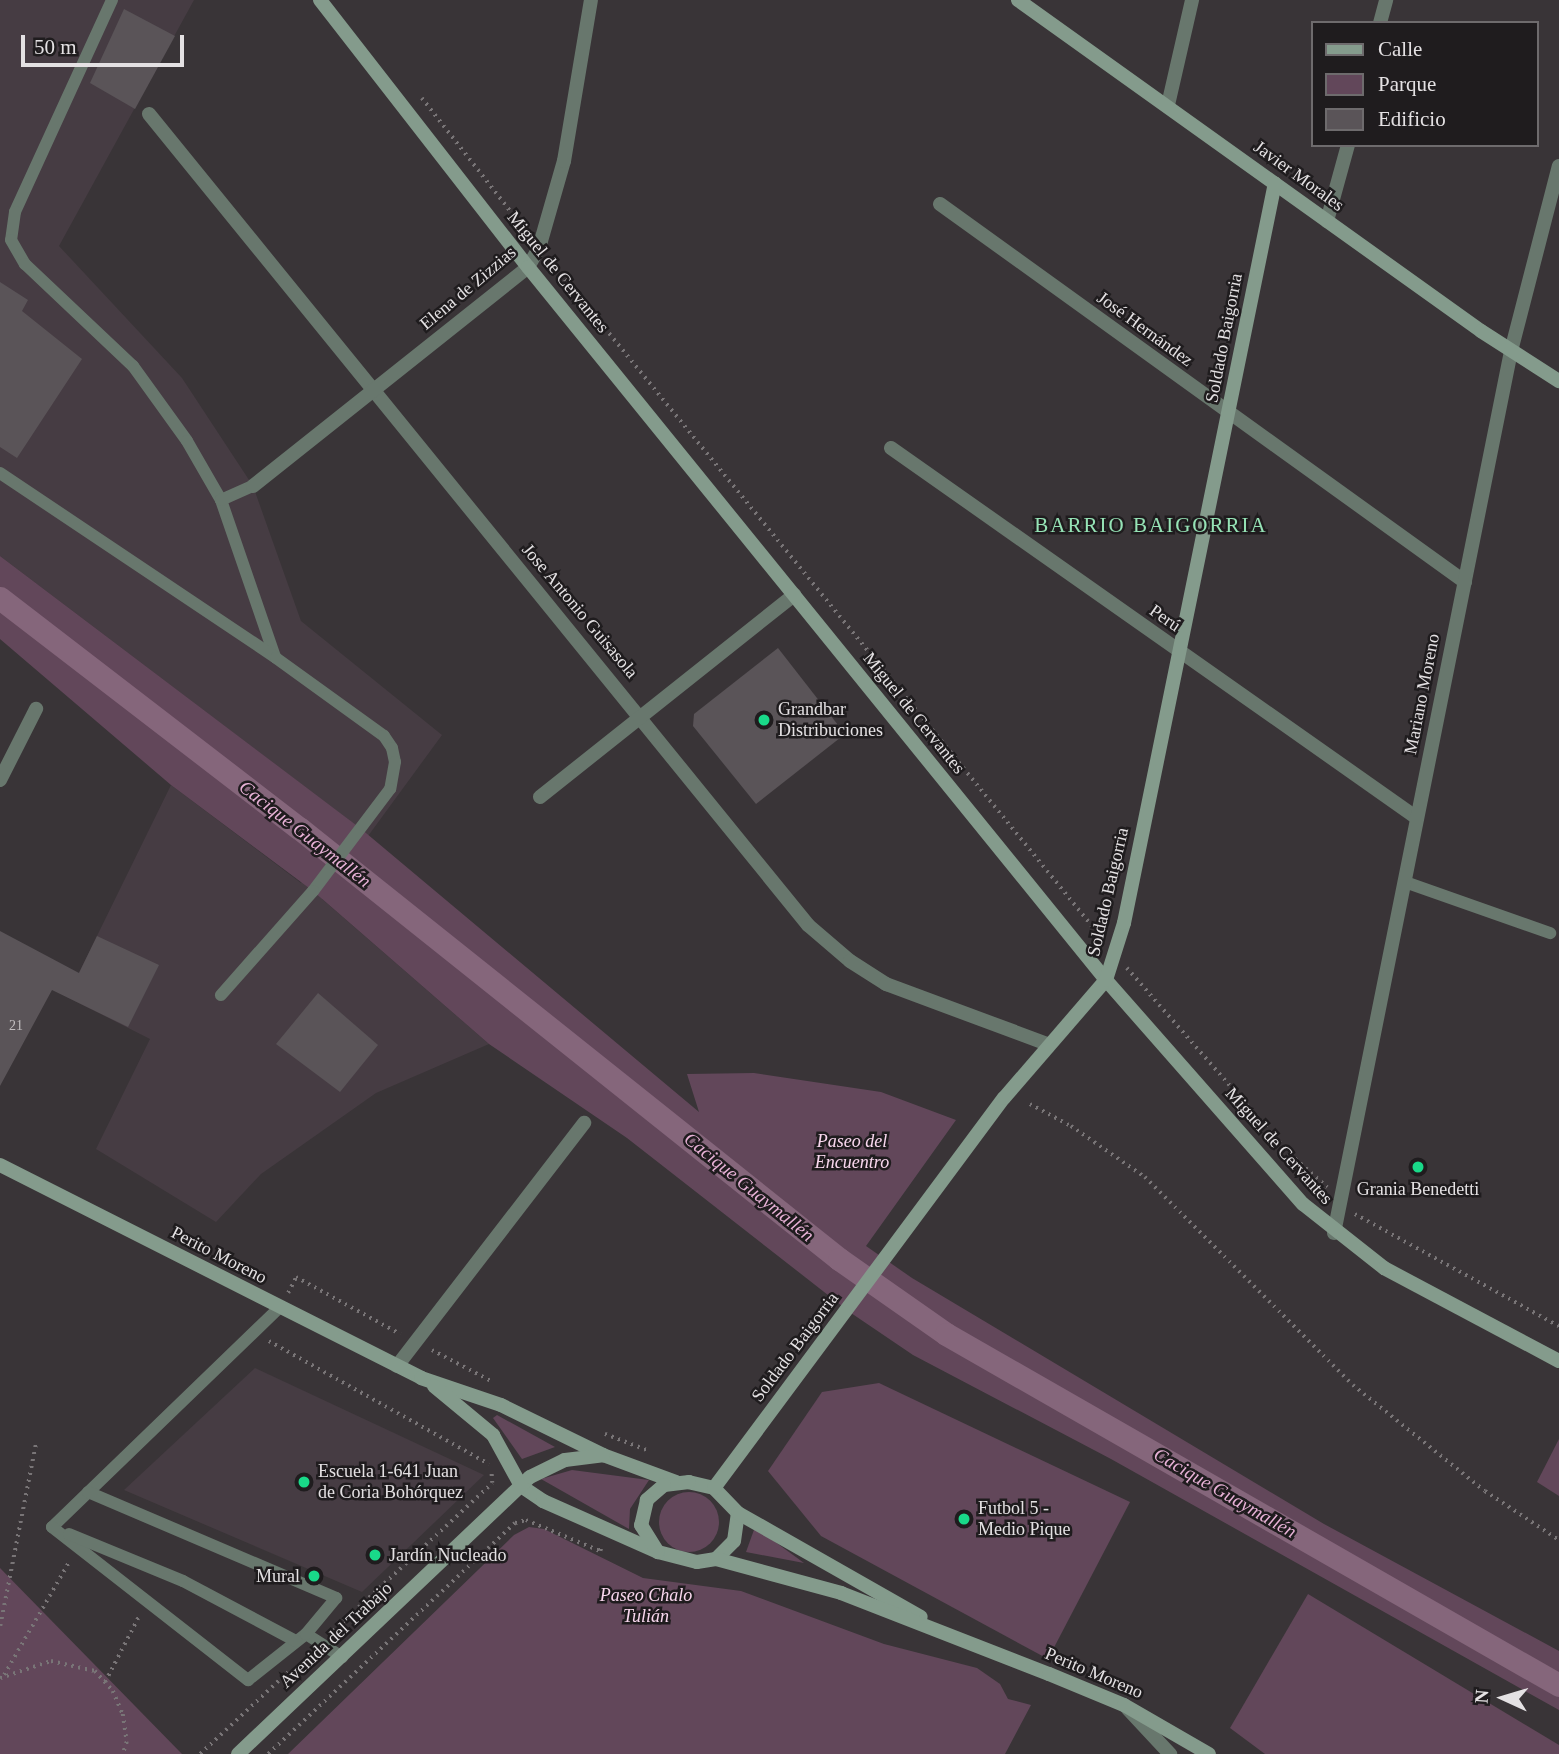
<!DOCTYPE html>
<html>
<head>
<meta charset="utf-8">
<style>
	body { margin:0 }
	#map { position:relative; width:1559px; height:1754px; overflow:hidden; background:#393437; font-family:Georgia,serif }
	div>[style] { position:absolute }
	.built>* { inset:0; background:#463c43 }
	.green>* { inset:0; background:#62475a }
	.round { border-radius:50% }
	.canal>* { height:23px; margin:-11.5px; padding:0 11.5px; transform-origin:11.5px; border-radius:11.5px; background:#85667b }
	.building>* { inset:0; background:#5a5458 }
	.path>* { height:3.5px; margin-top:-1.75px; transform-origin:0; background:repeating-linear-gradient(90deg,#797577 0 2px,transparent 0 7px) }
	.lane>* { height:12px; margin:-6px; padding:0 6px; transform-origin:6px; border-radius:6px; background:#68776d }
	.street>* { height:14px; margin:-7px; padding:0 7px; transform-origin:7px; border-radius:7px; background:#68776d }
	.secondary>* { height:14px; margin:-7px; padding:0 7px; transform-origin:7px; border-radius:7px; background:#849b8c }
	.dots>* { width:19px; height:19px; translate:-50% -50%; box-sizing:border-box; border:4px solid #1f1c1e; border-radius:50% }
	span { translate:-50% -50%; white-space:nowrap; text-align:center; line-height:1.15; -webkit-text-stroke:5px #1f1c1e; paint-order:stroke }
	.number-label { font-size:14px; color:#c2bec0 }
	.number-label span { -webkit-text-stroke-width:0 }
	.street-label { font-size:18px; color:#e4e1e3 }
	.poi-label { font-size:18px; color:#e4e1e3 }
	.left { translate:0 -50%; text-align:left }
	.right { translate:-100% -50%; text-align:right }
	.park-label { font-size:18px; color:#f9d7ee; font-style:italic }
	.water-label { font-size:19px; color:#e7b1d6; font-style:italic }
	.quarter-label { font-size:21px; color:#96e3b6; letter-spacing:2px }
	.legend { position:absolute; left:1311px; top:21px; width:228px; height:126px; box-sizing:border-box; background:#1f1c1e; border:2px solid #6e6b6d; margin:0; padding:9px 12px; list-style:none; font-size:21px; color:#e4e1e3 }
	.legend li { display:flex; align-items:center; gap:14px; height:35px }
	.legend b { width:35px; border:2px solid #6e6b6d }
	.north { position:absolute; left:1468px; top:1663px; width:70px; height:70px; -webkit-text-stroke:5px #1f1c1e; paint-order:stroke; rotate:274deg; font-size:19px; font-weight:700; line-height:28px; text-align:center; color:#e4e1e3 }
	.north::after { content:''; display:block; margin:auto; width:24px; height:32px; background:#e4e1e3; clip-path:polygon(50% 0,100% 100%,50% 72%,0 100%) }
	.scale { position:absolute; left:21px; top:35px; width:163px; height:32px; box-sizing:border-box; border:4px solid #e4e1e3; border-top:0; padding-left:9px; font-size:21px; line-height:24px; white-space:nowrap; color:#e4e1e3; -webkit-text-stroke:5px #1f1c1e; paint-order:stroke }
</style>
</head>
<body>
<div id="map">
	<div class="built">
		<div style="clip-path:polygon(0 0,194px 0,59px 246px,182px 378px,253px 486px,301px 621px,442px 735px,322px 899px,489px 1044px,376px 1093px,261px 1174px,216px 1222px,96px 1149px,150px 1039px,67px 997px,171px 785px,301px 883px,349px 820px,0 556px)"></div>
		<div style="clip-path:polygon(255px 1368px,484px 1475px,362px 1592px,124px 1490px)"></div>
	</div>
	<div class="green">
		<div style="clip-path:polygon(0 556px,360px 828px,699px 1112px,687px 1074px,754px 1073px,881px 1092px,956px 1120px,866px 1246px,912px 1278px,1324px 1524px,1559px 1651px,1559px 1710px,1111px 1459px,913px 1355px,851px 1313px,627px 1138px,489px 1044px,313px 891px,171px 785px,0 639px)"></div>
		<div style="clip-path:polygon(879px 1383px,1130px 1502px,1048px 1659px,821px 1536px,768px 1471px,822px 1392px)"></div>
		<div style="clip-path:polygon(497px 1415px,555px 1447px,522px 1459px,493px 1418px)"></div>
		<div style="clip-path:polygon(1559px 1439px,1559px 1496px,1537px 1482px)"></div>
		<div style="clip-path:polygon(572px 1470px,649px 1480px,630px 1509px,629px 1529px,541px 1479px)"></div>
		<div class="round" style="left:659px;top:1492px;width:60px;height:60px"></div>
		<div style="clip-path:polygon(529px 1527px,544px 1529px,643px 1578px,741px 1591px,884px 1644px,977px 1668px,1000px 1684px,1008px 1699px,1031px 1705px,1005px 1754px,288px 1754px,514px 1535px)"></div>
		<div style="clip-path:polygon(755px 1527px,804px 1563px,746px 1552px)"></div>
		<div style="clip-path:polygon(0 1568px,182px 1754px,0 1754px)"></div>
		<div style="clip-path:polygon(1308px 1594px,1559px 1745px,1559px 1754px,1265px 1754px,1230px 1728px)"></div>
	</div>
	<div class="canal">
		<div style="left:0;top:598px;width:377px;rotate:37.6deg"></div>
		<div style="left:299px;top:828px;width:691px;rotate:38.6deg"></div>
		<div style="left:839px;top:1259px;width:131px;rotate:35deg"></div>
		<div style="left:946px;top:1334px;width:706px;rotate:29.8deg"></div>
	</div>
	<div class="building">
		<div style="clip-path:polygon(124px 9px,175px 36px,135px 109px,90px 83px)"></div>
		<div style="clip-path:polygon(0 282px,28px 300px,22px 311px,82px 359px,17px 458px,0 447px)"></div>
		<div style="clip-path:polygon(778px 648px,845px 734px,756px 804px,693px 726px,694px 714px)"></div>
		<div style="clip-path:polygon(0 931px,79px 973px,97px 936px,159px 965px,128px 1027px,52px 990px,0 1086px)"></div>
		<div style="clip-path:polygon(318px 993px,378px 1045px,340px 1092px,276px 1044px)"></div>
	</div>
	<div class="path">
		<div style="left:422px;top:98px;width:167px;rotate:52deg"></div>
		<div style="left:552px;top:263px;width:871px;rotate:50.83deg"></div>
		<div style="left:1127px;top:968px;width:247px;rotate:48.8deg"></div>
		<div style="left:1290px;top:1154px;width:50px;rotate:41.7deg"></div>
		<div style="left:1030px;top:1104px;width:47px;rotate:28.2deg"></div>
		<div style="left:1071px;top:1126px;width:90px;rotate:34.6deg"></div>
		<div style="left:1145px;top:1177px;width:294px;rotate:45deg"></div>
		<div style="left:1353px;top:1385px;width:169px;rotate:38.8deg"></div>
		<div style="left:1485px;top:1491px;width:89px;rotate:33.5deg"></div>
		<div style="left:1355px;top:1214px;width:233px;rotate:28.8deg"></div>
		<div style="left:288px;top:1293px;width:18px;rotate:-63deg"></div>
		<div style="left:296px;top:1277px;width:119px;rotate:28.7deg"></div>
		<div style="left:269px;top:1341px;width:252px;rotate:29.2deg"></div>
		<div style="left:432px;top:1350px;width:69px;rotate:27.7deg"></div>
		<div style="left:605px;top:1434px;width:45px;rotate:20.9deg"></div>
		<div style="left:0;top:1626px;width:187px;rotate:-78.9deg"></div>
		<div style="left:333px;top:1631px;width:217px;rotate:-42.9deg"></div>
		<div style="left:492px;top:1483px;width:13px;rotate:-94deg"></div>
		<div style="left:4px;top:1675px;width:130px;rotate:-60.1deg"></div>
		<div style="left:0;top:1678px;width:54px;rotate:-18.4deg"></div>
		<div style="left:51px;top:1661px;width:45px;rotate:12.8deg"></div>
		<div style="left:95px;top:1671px;width:27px;rotate:48deg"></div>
		<div style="left:113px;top:1691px;width:25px;rotate:67deg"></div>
		<div style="left:123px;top:1714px;width:28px;rotate:82deg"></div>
		<div style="left:127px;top:1742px;width:13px;rotate:108deg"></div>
		<div style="left:105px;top:1682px;width:74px;rotate:-62.7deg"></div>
		<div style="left:200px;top:1754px;width:120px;rotate:-43deg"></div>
		<div style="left:268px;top:1754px;width:338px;rotate:-43.1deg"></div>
		<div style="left:515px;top:1523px;width:11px;rotate:-15deg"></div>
		<div style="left:526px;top:1520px;width:80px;rotate:22.7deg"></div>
		<div style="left:600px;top:1551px;width:6px;rotate:-72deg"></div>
	</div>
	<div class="lane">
		<div style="left:112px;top:0;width:233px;rotate:114.6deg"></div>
		<div style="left:15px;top:212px;width:28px;rotate:98deg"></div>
		<div style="left:11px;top:240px;width:28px;rotate:60deg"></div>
		<div style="left:25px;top:264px;width:149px;rotate:43.4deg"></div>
		<div style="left:133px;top:366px;width:92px;rotate:54.2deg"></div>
		<div style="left:187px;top:441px;width:68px;rotate:60deg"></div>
		<div style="left:221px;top:500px;width:166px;rotate:71deg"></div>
		<div style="left:0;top:473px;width:332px;rotate:33.8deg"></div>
		<div style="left:276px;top:658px;width:133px;rotate:35.8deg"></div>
		<div style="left:384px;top:736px;width:14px;rotate:56deg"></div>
		<div style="left:392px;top:748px;width:14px;rotate:78deg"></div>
		<div style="left:395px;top:762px;width:27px;rotate:100deg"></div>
		<div style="left:390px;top:789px;width:128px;rotate:127deg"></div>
		<div style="left:313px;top:891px;width:139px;rotate:131.5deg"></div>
		<div style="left:221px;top:500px;width:35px;rotate:-24deg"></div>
		<div style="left:1405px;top:882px;width:154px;rotate:19.4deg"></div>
		<div style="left:280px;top:1307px;width:317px;rotate:136deg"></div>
		<div style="left:52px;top:1527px;width:249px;rotate:38deg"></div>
		<div style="left:248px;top:1680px;width:74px;rotate:-38.4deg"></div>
		<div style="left:306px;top:1634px;width:43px;rotate:32.6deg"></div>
		<div style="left:88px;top:1492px;width:270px;rotate:23.1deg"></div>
		<div style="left:336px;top:1598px;width:47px;rotate:129.8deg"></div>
		<div style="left:69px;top:1534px;width:123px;rotate:22.4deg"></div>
		<div style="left:183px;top:1581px;width:128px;rotate:28deg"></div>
	</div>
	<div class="street">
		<div style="left:1380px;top:23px;width:24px;rotate:-75deg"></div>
		<div style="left:1168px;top:105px;width:108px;rotate:-77.1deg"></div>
		<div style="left:149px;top:114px;width:1045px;rotate:50.9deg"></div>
		<div style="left:808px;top:925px;width:55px;rotate:40.6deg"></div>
		<div style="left:850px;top:961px;width:43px;rotate:32.6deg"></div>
		<div style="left:886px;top:984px;width:172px;rotate:20.4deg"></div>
		<div style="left:940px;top:204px;width:647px;rotate:35.75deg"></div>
		<div style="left:1327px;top:221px;width:79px;rotate:-74.6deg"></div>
		<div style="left:891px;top:448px;width:643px;rotate:35.12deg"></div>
		<div style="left:253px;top:486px;width:352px;rotate:-38.5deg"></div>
		<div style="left:528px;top:267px;width:22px;rotate:-60deg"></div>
		<div style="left:539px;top:248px;width:91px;rotate:-74deg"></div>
		<div style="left:564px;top:161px;width:163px;rotate:-80.5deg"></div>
		<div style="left:0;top:780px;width:80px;rotate:-63.1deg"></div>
		<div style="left:540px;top:797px;width:325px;rotate:-38.5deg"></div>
		<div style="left:1334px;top:1233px;width:900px;rotate:-78.65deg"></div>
		<div style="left:1511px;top:351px;width:191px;rotate:-75.5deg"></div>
		<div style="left:397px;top:1366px;width:307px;rotate:-52.4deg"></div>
		<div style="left:1128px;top:1709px;width:62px;rotate:47deg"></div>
	</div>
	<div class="secondary">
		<div style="left:320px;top:0;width:338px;rotate:52.1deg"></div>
		<div style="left:528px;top:267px;width:918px;rotate:50.97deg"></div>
		<div style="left:1106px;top:980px;width:298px;rotate:48.7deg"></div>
		<div style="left:1303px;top:1204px;width:103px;rotate:38.3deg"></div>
		<div style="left:1384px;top:1268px;width:198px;rotate:28deg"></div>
		<div style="left:1018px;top:0;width:569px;rotate:35.56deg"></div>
		<div style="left:1481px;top:331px;width:93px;rotate:32.7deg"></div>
		<div style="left:0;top:1165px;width:472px;rotate:26.8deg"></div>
		<div style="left:421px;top:1378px;width:84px;rotate:18.6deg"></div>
		<div style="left:501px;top:1405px;width:114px;rotate:26.1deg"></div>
		<div style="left:603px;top:1455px;width:78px;rotate:20.3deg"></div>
		<div style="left:434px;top:1386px;width:77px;rotate:39.7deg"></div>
		<div style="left:493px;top:1435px;width:58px;rotate:61.2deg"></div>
		<div style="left:521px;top:1486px;width:27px;rotate:34deg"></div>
		<div style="left:543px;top:1501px;width:126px;rotate:23.9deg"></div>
		<div style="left:658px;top:1552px;width:40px;rotate:14.4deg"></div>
		<div style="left:697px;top:1562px;width:19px;rotate:-9deg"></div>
		<div style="left:716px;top:1559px;width:25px;rotate:-45deg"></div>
		<div style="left:734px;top:1541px;width:28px;rotate:-82deg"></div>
		<div style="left:738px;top:1513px;width:35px;rotate:-134deg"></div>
		<div style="left:714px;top:1488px;width:26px;rotate:-167deg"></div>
		<div style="left:689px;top:1482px;width:25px;rotate:173deg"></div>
		<div style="left:664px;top:1485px;width:23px;rotate:139deg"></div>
		<div style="left:647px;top:1500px;width:26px;rotate:103deg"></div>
		<div style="left:641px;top:1525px;width:32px;rotate:58deg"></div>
		<div style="left:714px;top:1488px;width:486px;rotate:-53.4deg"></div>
		<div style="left:1004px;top:1098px;width:156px;rotate:-49.2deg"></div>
		<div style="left:1106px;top:980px;width:60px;rotate:-72.5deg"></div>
		<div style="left:1124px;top:923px;width:755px;rotate:-78.47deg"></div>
		<div style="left:738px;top:1513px;width:210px;rotate:29.6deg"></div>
		<div style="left:716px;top:1559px;width:130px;rotate:15.2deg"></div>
		<div style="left:841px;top:1593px;width:223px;rotate:21.3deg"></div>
		<div style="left:1049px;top:1674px;width:81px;rotate:22.5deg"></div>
		<div style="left:1124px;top:1705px;width:98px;rotate:30deg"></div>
		<div style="left:238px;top:1754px;width:402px;rotate:-43.5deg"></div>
		<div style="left:530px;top:1477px;width:39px;rotate:-26deg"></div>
		<div style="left:565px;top:1460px;width:38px;rotate:-7deg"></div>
	</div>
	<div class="dots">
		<div style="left:764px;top:720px;background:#19d989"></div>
		<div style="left:1418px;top:1167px;background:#19d989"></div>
		<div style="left:304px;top:1482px;background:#19d989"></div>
		<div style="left:964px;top:1519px;background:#19d989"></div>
		<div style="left:375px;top:1555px;background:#19d989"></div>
		<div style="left:314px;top:1576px;background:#19d989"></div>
	</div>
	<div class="number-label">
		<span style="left:16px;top:1026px">21</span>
	</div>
	<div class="street-label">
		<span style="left:1299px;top:176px;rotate:36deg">Javier Morales</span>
		<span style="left:558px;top:272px;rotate:51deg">Miguel de Cervantes</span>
		<span style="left:468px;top:288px;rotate:-40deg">Elena de Zizzias</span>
		<span style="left:1145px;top:329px;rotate:36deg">José Hernández</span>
		<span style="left:1224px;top:338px;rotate:-79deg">Soldado Baigorria</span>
		<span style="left:580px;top:611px;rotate:50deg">Jose Antonio Guisasola</span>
		<span style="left:1165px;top:618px;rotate:35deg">Perú</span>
		<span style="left:1422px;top:694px;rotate:-79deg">Mariano Moreno</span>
		<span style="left:914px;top:713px;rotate:51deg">Miguel de Cervantes</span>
		<span style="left:1108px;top:892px;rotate:-77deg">Soldado Baigorria</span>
		<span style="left:1279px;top:1146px;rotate:48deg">Miguel de Cervantes</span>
		<span style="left:219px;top:1255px;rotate:27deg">Perito Moreno</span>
		<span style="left:795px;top:1347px;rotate:-53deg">Soldado Baigorria</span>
		<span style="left:336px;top:1635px;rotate:-43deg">Avenida del Trabajo</span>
		<span style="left:1094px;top:1673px;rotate:23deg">Perito Moreno</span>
	</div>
	<div class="poi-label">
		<span class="left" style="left:778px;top:720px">Grandbar<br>Distribuciones</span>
		<span style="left:1418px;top:1189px">Grania Benedetti</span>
		<span class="left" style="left:318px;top:1482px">Escuela 1-641 Juan<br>de Coria Bohórquez</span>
		<span class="left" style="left:978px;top:1519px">Futbol 5 -<br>Medio Pique</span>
		<span class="left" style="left:389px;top:1555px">Jardín Nucleado</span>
		<span class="right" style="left:300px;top:1576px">Mural</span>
	</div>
	<div class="park-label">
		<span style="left:852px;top:1152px">Paseo del<br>Encuentro</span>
		<span style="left:646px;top:1606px">Paseo Chalo<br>Tulián</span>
	</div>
	<div class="water-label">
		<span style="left:305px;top:834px;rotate:38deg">Cacique Guaymallén</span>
		<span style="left:749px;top:1187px;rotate:39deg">Cacique Guaymallén</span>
		<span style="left:1225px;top:1493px;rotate:30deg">Cacique Guaymallén</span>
	</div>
	<div class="quarter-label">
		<span style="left:1151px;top:525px">BARRIO BAIGORRIA</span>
	</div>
	<ul class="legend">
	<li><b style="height:9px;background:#849b8c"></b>Calle</li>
	<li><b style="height:19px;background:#62475a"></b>Parque</li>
	<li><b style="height:19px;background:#5a5458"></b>Edificio</li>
	</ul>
	<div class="north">N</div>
	<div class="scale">50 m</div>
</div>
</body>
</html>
